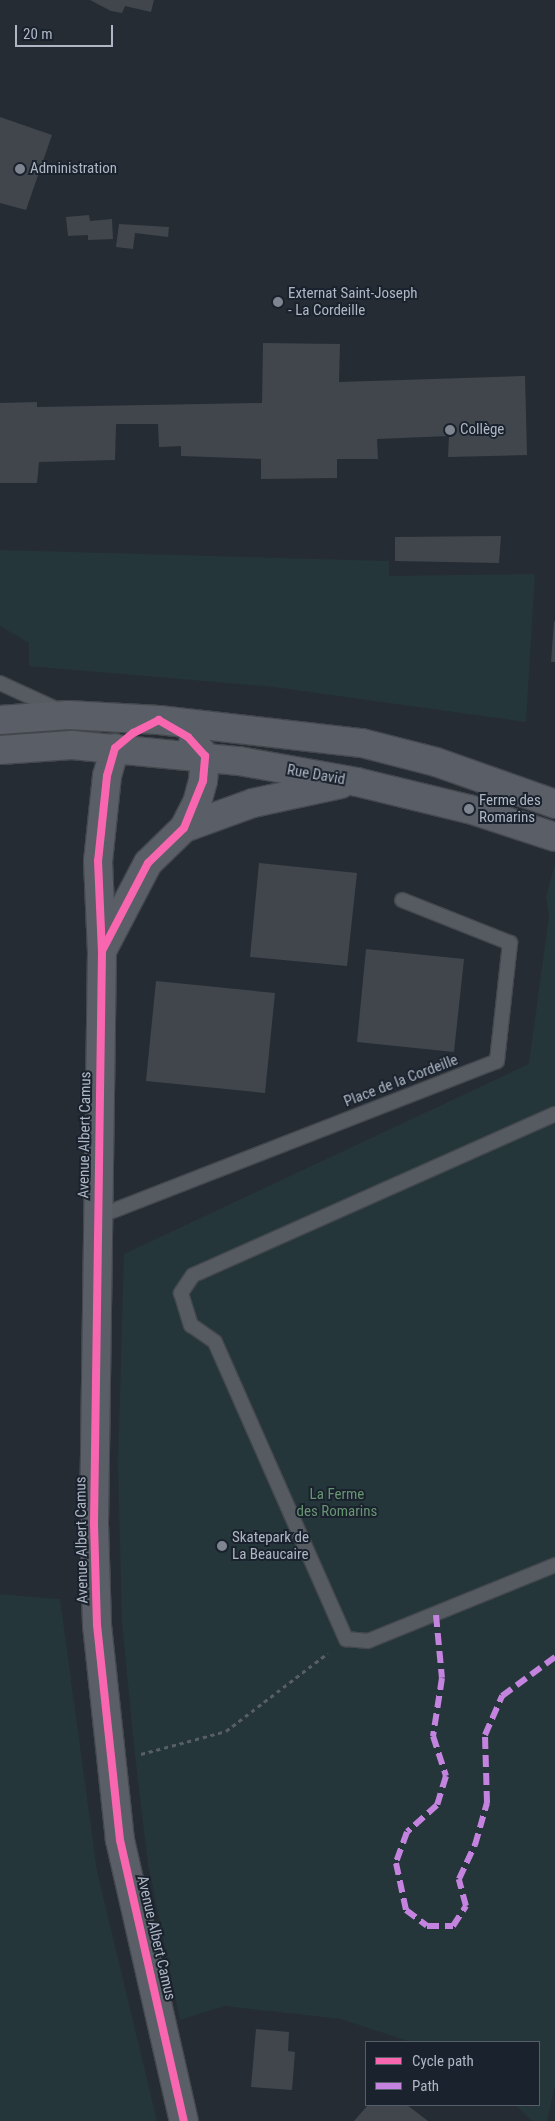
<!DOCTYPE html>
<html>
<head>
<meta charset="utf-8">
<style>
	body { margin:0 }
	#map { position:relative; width:555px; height:2121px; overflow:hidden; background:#262c33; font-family:"Roboto Condensed",sans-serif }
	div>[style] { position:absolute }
	.green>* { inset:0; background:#243639 }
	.building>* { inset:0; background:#41464d }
	.path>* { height:3px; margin-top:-1.5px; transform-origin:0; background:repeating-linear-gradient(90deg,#595e65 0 4px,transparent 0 8px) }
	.roads { filter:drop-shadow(1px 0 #44484e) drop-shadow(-1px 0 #44484e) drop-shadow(0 1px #44484e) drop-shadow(0 -1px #44484e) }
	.lane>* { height:14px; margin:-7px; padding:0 7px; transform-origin:7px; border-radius:7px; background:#565a61 }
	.secondary>* { height:28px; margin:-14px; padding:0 14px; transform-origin:14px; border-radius:14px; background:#5a5e66 }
	.quiet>* { height:6px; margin-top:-3px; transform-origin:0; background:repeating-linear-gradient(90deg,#c483df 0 12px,transparent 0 18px) }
	.cycleway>* { height:8px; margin:-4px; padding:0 4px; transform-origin:4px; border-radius:4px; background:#f766af }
	.dots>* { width:14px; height:14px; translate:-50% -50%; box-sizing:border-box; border:2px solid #1a222d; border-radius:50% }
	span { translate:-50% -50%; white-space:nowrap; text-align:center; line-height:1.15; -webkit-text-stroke:4px #1a222d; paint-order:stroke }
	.poi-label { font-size:15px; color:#afb7c5 }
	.left { translate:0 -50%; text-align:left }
	.street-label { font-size:15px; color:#afb7c5 }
	.park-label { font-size:15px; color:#679572 }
	.legend { position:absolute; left:365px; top:2041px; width:175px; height:65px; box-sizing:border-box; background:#1a222d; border:1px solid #565e6a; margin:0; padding:6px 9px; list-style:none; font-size:15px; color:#afb7c5 }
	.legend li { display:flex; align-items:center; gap:10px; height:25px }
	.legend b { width:25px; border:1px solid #565e6a }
	.scale { position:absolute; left:15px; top:25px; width:98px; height:22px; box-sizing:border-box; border:2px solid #afb7c5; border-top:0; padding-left:6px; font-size:15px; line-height:18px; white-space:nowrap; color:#afb7c5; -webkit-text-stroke:4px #1a222d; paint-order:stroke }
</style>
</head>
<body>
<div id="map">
	<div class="green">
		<div style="clip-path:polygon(0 550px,389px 561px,389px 576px,535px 574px,526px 722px,274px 687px,29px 666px,29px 643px,0 626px)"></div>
		<div style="clip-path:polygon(555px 864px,555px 2086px,547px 2121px,532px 2121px,516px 2105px,539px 2105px,539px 2042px,411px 2042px,341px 2019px,224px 2006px,180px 2020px,148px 1864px,135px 1755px,122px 1622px,118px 1466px,124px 1254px,529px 1064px,549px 916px,546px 897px)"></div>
		<div style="clip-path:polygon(0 1594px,60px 1599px,97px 1871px,157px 2121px,0 2121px)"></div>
	</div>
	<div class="building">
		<div style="clip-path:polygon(90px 0,154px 0,151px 12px,125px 6px,122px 13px,111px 11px)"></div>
		<div style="clip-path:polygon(0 117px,52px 135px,26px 210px,0 203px)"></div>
		<div style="clip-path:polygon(89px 215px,90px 221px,112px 219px,113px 239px,88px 240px,88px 235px,68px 236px,66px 217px)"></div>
		<div style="clip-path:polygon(119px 224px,169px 227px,168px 237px,135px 233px,133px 249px,116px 247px)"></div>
		<div style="clip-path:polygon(263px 343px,340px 344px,339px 382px,525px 376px,527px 455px,448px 457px,449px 436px,377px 439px,378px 459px,337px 459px,337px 478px,261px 479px,261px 459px,181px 456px,181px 446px,159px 447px,158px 424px,116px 424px,115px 460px,39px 462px,37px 483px,0 483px,0 403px,37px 402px,37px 407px,262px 403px)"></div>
		<div style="clip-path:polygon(501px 536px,499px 563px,395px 561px,395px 537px)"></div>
		<div style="clip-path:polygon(554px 621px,555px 622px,555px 662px,551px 662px)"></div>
		<div style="clip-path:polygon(259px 863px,357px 873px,347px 966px,250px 957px)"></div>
		<div style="clip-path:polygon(366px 949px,464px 959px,454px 1052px,357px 1042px)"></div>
		<div style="clip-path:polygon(156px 981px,275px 993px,265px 1093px,146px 1081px)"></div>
		<div style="clip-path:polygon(256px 2029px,289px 2032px,288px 2051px,295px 2052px,292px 2090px,251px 2087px)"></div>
		<div style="clip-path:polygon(368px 2105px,407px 2105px,428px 2121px,354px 2121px)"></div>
	</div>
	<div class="path">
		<div style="left:141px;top:1754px;width:88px;rotate:-15.1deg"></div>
		<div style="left:226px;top:1731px;width:128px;rotate:-37.4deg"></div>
	</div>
	<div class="roads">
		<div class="lane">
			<div style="left:0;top:683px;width:67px;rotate:24.7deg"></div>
			<div style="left:555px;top:1114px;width:396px;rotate:156deg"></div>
			<div style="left:193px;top:1275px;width:22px;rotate:124deg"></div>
			<div style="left:181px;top:1293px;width:34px;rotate:73deg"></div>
			<div style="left:191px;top:1325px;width:29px;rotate:35deg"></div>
			<div style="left:215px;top:1342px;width:325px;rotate:66.2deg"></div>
			<div style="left:346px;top:1639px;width:22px;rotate:5deg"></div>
			<div style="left:368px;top:1641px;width:202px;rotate:-22.1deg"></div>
			<div style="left:97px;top:1217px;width:429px;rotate:-21.3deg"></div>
			<div style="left:497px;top:1061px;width:119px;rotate:-83.7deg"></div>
			<div style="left:510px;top:943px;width:116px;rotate:-158.3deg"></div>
		</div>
		<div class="secondary">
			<div style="left:0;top:720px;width:68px;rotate:-4.2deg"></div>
			<div style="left:68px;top:715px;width:91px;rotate:3.1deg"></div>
			<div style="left:159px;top:720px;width:204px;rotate:6.5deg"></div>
			<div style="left:362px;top:743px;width:76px;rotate:14.4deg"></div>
			<div style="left:436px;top:762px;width:126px;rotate:19.4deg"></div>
			<div style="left:115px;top:748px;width:29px;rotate:106deg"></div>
			<div style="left:107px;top:776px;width:85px;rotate:96deg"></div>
			<div style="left:98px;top:861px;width:90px;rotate:87.5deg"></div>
			<div style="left:102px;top:951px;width:573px;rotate:90.8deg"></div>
			<div style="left:94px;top:1524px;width:101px;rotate:88.3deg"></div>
			<div style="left:97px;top:1625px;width:216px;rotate:83.9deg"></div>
			<div style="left:120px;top:1840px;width:288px;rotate:77.2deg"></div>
			<div style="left:0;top:750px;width:72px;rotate:-4deg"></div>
			<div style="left:72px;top:745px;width:168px;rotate:5.5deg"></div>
			<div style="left:239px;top:761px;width:120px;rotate:10.1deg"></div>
			<div style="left:357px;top:782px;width:115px;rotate:13.6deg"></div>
			<div style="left:469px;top:809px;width:90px;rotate:18deg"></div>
			<div style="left:184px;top:828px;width:73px;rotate:-19.9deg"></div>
			<div style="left:253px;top:803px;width:90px;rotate:-12.2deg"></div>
			<div style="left:103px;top:949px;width:97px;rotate:-62.4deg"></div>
			<div style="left:148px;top:863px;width:50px;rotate:-44.2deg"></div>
			<div style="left:184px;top:828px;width:28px;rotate:-63deg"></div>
			<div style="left:197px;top:803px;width:23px;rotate:-75deg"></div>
			<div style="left:203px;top:781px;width:25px;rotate:-85deg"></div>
			<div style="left:205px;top:756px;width:18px;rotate:-131deg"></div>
		</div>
	</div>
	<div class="quiet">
		<div style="left:436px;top:1615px;width:63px;rotate:84.6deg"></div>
		<div style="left:442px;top:1678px;width:59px;rotate:98.8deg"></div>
		<div style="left:433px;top:1736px;width:42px;rotate:72deg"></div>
		<div style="left:446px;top:1776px;width:30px;rotate:107deg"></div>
		<div style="left:437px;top:1805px;width:40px;rotate:138deg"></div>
		<div style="left:407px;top:1832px;width:33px;rotate:110deg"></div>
		<div style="left:396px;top:1863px;width:48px;rotate:78deg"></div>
		<div style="left:406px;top:1910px;width:26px;rotate:37deg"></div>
		<div style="left:427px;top:1926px;width:26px"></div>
		<div style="left:453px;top:1926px;width:24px;rotate:-57deg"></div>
		<div style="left:466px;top:1906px;width:28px;rotate:-105deg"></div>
		<div style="left:459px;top:1879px;width:38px;rotate:-65deg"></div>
		<div style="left:475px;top:1845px;width:44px;rotate:-74.1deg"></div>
		<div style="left:487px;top:1803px;width:68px;rotate:-91.7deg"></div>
		<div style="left:485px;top:1735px;width:43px;rotate:-66.4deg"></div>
		<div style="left:502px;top:1696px;width:66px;rotate:-36.3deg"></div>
	</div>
	<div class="cycleway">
		<div style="left:102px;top:951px;width:99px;rotate:-62.4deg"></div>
		<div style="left:148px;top:863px;width:50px;rotate:-44.2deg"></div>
		<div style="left:184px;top:828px;width:51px;rotate:-68deg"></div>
		<div style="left:203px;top:781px;width:25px;rotate:-85deg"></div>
		<div style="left:205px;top:756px;width:25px;rotate:-132deg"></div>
		<div style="left:188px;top:737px;width:34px;rotate:-150deg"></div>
		<div style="left:159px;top:720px;width:29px;rotate:153deg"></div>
		<div style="left:133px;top:733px;width:23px;rotate:140deg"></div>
		<div style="left:115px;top:748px;width:29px;rotate:106deg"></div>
		<div style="left:107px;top:776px;width:85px;rotate:96deg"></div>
		<div style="left:98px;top:861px;width:90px;rotate:87.5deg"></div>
		<div style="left:102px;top:951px;width:573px;rotate:90.8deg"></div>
		<div style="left:94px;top:1524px;width:101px;rotate:88.3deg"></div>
		<div style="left:97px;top:1625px;width:216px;rotate:83.9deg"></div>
		<div style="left:120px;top:1840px;width:288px;rotate:77.2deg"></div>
	</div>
	<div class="dots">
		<div style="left:20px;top:169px;background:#7f8692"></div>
		<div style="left:278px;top:302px;background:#7f8692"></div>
		<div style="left:450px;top:430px;background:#7f8692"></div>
		<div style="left:469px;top:809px;background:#7f8692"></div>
		<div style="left:222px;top:1546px;background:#7f8692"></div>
	</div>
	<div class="poi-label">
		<span class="left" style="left:30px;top:169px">Administration</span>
		<span class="left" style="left:288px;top:302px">Externat Saint-Joseph<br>- La Cordeille</span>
		<span class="left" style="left:460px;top:430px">Collège</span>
		<span class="left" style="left:479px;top:809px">Ferme des<br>Romarins</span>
		<span class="left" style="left:232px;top:1546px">Skatepark de<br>La Beaucaire</span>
	</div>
	<div class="street-label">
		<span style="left:316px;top:775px;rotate:10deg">Rue David</span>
		<span style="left:401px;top:1081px;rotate:-21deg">Place de la Cordeille</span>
		<span style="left:85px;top:1135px;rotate:-89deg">Avenue Albert Camus</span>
		<span style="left:82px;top:1540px;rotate:-91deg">Avenue Albert Camus</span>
		<span style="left:156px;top:1938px;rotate:77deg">Avenue Albert Camus</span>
	</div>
	<div class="park-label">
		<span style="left:337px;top:1503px">La Ferme<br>des Romarins</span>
	</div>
	<ul class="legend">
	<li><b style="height:6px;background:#f766af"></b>Cycle path</li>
	<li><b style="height:6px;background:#c483df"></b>Path</li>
	</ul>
	<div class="scale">20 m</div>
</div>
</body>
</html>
